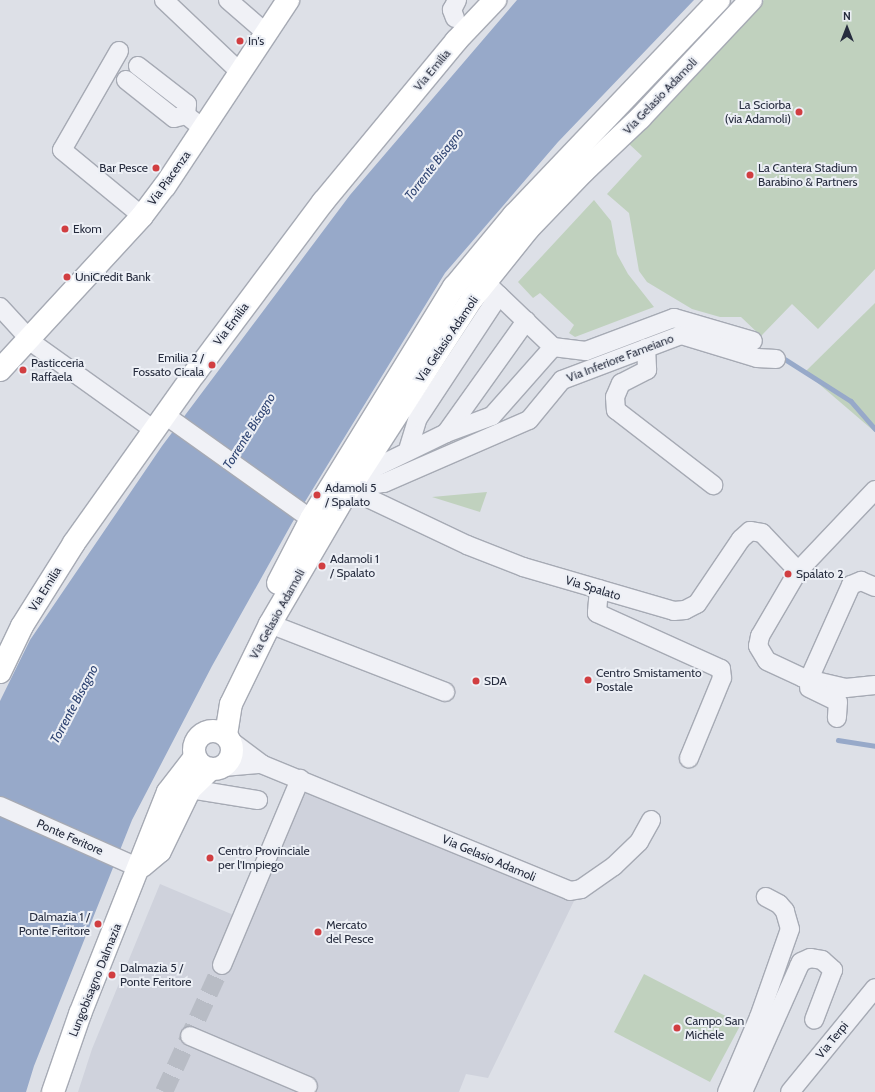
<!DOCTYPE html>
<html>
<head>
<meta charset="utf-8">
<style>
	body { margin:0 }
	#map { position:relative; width:875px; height:1092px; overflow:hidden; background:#dde0e7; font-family:Cabin,sans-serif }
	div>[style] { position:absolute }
	.built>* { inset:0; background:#cfd2dc }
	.green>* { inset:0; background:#c0d1be }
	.water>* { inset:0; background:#97a9c9 }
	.stream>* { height:4.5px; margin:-2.25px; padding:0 2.25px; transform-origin:2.25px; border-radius:2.25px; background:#97a9c9 }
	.minor-tunnel>* { height:18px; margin-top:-9px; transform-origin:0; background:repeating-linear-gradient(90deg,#b8bcc5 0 18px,transparent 0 27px) }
	.roads { filter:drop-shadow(1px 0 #a6aab4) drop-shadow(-1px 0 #a6aab4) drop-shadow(0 1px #a6aab4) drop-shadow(0 -1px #a6aab4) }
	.minor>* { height:18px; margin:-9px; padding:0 9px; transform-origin:9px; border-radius:9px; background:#f0f1f6 }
	.major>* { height:22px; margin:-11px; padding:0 11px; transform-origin:11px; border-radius:11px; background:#fff }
	.major>.ring { margin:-11px; padding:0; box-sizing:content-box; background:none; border:22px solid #fff; border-radius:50% }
	.dots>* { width:11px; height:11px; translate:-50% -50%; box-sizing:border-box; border:2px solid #eceff5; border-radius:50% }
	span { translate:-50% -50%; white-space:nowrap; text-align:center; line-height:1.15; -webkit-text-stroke:4px #eceff5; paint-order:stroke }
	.poi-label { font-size:12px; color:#262c3e }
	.left { translate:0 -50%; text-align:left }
	.right { translate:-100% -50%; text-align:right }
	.street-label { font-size:12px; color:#262c3e }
	.water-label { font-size:13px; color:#304573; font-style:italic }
	.north { position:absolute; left:827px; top:8px; width:40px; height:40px; -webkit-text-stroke:3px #eceff5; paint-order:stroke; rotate:0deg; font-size:11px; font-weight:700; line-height:16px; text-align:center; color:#262c3e }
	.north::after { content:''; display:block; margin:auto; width:14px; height:18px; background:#262c3e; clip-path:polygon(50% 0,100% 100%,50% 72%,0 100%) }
</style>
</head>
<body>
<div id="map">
	<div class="built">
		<div style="clip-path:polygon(288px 784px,307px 789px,574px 901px,488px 1078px,466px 1074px,459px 1092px,78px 1092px,92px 1049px,160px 884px,236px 916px)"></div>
	</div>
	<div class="green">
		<div style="clip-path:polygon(764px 0,875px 0,875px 269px,818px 329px,792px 304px,761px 336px,741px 317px,720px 317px,692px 309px,647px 282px,639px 271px,629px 213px,607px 194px,642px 156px,628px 143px)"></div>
		<div style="clip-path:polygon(594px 200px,611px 221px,617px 254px,628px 274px,654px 307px,575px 337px,569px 333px,574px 325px,540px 293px,533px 298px,518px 282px)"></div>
		<div style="clip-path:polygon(875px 303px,875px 432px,805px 372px)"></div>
		<div style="clip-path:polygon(487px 492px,480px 512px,432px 497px)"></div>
		<div style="clip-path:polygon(644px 974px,741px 1024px,710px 1082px,614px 1032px)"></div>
	</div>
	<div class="water">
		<div style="clip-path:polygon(517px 0,694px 0,558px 142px,445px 273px,292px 523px,212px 666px,132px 820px,34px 1066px,26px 1092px,0 1092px,0 701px,30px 640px,162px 446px,350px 195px)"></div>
	</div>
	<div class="stream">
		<div style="left:780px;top:356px;width:84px;rotate:32.4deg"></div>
		<div style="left:851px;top:401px;width:37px;rotate:49deg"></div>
		<div style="left:838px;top:740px;width:37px;rotate:9deg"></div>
	</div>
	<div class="minor-tunnel">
		<div style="left:164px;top:1092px;width:140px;rotate:-65.5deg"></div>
	</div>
	<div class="roads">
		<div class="minor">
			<div style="left:164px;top:0;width:105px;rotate:43.5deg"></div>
			<div style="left:228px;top:0;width:50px;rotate:41deg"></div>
			<div style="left:455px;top:18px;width:9px;rotate:-111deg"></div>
			<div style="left:452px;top:10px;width:11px;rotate:-63deg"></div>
			<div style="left:119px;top:51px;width:114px;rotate:119.9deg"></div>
			<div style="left:62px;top:150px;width:104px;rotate:39.5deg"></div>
			<div style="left:138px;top:66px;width:62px;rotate:37.8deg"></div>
			<div style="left:187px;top:104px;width:11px;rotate:95deg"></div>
			<div style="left:126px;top:80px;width:61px;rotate:38.4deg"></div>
			<div style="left:174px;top:118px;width:12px;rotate:-14deg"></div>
			<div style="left:186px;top:115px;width:23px;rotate:38deg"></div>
			<div style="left:0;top:307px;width:50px;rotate:47.4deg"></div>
			<div style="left:34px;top:344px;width:148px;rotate:35.6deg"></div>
			<div style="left:553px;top:347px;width:33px;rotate:7deg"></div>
			<div style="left:586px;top:351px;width:94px;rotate:-20.6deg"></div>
			<div style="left:674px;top:318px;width:82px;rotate:16.2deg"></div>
			<div style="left:646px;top:348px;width:22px;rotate:87deg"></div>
			<div style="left:647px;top:370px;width:29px;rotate:153deg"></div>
			<div style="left:621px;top:383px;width:15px;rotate:113deg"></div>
			<div style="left:615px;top:397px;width:13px;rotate:86deg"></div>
			<div style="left:616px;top:410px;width:123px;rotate:37.7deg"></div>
			<div style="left:165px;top:415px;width:179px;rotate:35.5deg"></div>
			<div style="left:446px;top:433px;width:138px;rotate:-54.5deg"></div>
			<div style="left:408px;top:450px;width:34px;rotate:-73deg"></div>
			<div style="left:418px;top:418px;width:147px;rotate:-56.6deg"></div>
			<div style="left:358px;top:476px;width:98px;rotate:-26deg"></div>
			<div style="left:446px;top:433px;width:49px;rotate:-20.3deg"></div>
			<div style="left:492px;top:416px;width:92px;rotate:-48.5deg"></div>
			<div style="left:553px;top:347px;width:93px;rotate:-136.3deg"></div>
			<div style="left:349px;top:489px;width:131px;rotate:25.4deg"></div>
			<div style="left:467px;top:545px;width:60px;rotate:21.4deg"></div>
			<div style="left:523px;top:567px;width:157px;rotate:16.2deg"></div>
			<div style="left:674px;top:611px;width:11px;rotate:-5deg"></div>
			<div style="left:685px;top:610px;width:13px;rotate:-27deg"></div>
			<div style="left:697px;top:604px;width:78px;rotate:-55.9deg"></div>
			<div style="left:741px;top:539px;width:12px;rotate:-42deg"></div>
			<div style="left:750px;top:531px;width:12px;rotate:9deg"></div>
			<div style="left:762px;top:533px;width:52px;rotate:46.5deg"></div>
			<div style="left:349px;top:489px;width:36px;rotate:-10deg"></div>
			<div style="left:384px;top:483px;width:158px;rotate:-23.5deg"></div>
			<div style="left:529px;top:420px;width:52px;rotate:-50.5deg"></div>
			<div style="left:562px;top:380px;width:127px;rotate:-20.7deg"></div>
			<div style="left:681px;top:335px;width:79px;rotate:16.8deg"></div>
			<div style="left:757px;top:358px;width:19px;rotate:3deg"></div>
			<div style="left:875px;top:490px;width:112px;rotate:133.5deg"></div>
			<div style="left:798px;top:571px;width:75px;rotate:120.3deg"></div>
			<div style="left:760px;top:636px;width:10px;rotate:101deg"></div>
			<div style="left:758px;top:646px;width:17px;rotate:59deg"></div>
			<div style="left:767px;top:661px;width:40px;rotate:25deg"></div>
			<div style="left:803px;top:678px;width:44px;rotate:13.1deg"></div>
			<div style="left:846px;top:688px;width:29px;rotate:-6deg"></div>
			<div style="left:599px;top:589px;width:24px;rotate:95deg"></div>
			<div style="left:597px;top:613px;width:136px;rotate:24.3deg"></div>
			<div style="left:721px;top:669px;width:9px;rotate:84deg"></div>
			<div style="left:722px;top:678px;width:87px;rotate:112.4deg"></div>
			<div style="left:270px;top:624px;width:188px;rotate:21.2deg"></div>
			<div style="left:809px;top:679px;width:103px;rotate:-65.9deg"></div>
			<div style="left:851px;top:585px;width:11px;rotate:-22deg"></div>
			<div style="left:861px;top:581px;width:15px;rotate:23deg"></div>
			<div style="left:809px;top:688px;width:32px;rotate:26deg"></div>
			<div style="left:838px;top:702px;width:16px;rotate:94deg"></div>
			<div style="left:231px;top:741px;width:38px;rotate:37deg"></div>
			<div style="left:261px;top:764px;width:334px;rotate:22.3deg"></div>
			<div style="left:570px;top:891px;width:11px;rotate:-10deg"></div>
			<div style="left:581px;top:889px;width:40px;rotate:-34.9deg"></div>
			<div style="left:614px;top:866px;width:35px;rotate:-44deg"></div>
			<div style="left:639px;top:842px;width:25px;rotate:-61deg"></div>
			<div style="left:223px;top:767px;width:38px;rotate:-5deg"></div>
			<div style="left:190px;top:789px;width:69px;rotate:9.2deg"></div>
			<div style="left:0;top:806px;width:152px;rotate:24deg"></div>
			<div style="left:222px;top:965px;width:202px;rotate:-67.2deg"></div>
			<div style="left:190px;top:1036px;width:128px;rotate:23deg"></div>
			<div style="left:727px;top:1092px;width:82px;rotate:-66.9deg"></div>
			<div style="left:759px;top:1017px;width:93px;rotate:-70.6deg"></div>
			<div style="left:790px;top:929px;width:19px;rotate:-106deg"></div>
			<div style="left:785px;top:911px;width:9px;rotate:-131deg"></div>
			<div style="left:779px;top:904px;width:15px;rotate:-152deg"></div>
			<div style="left:743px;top:1092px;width:138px;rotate:-66deg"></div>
			<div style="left:799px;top:966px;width:4px;rotate:-63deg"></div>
			<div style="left:801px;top:962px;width:10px;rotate:-24deg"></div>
			<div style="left:810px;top:958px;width:12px;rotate:9deg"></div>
			<div style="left:822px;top:960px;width:15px;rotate:42deg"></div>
			<div style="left:833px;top:970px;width:53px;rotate:110.8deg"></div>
			<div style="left:790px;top:1092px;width:134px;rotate:-50.7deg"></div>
		</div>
		<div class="major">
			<div style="left:0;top:370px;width:209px;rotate:-47.3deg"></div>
			<div style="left:142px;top:216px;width:38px;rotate:-53deg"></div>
			<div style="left:165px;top:186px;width:223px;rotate:-56.5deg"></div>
			<div style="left:278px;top:583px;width:72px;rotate:-62.7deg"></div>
			<div style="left:311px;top:519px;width:273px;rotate:-58.4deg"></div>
			<div style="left:454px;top:287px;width:94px;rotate:-50.2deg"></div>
			<div style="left:514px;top:215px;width:297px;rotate:-46.4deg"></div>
			<div style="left:0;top:672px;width:51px;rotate:-64.4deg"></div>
			<div style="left:22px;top:626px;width:98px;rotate:-57.9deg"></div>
			<div style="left:74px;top:543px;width:209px;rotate:-54.6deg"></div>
			<div style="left:195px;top:373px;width:214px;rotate:-53.2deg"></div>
			<div style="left:323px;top:202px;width:209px;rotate:-50.4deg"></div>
			<div style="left:456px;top:41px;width:57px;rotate:-46.4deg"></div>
			<div class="ring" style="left:194px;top:731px;width:16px;height:16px"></div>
			<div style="left:226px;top:735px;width:31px;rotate:-81deg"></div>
			<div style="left:231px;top:704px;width:89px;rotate:-64deg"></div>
			<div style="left:270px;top:624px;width:156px;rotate:-59.7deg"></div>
			<div style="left:349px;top:489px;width:226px;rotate:-57.1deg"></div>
			<div style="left:472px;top:299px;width:90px;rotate:-51.3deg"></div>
			<div style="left:528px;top:229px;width:81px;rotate:-46deg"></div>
			<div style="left:584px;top:171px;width:77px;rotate:-43.4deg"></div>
			<div style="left:640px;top:118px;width:162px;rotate:-46.8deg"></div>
			<div style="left:142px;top:866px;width:23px;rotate:-40deg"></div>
			<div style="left:160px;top:851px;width:69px;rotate:-64.2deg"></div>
			<div style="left:190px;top:789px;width:29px;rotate:-44deg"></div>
			<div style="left:53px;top:1092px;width:83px;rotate:-70.9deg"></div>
			<div style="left:80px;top:1014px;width:239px;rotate:-68.4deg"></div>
			<div style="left:168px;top:792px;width:44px;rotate:-52.4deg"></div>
		</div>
	</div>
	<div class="dots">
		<div style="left:240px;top:41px;background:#d13e41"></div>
		<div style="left:799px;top:112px;background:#d13e41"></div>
		<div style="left:156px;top:168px;background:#d13e41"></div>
		<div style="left:750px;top:175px;background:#d13e41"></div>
		<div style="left:65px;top:229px;background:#d13e41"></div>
		<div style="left:67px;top:277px;background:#d13e41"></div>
		<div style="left:212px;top:365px;background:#d13e41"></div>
		<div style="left:23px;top:370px;background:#d13e41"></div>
		<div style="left:317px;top:495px;background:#d13e41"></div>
		<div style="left:322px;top:566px;background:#d13e41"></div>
		<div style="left:788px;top:574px;background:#d13e41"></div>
		<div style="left:588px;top:680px;background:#d13e41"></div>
		<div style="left:476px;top:681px;background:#d13e41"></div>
		<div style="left:210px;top:858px;background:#d13e41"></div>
		<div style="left:98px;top:924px;background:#d13e41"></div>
		<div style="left:318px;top:932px;background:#d13e41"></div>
		<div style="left:112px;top:975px;background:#d13e41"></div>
		<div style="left:677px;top:1028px;background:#d13e41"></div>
	</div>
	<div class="poi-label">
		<span class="left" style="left:248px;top:41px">In's</span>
		<span class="right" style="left:791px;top:112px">La Sciorba<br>(via Adamoli)</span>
		<span class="right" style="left:148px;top:168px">Bar Pesce</span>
		<span class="left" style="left:758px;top:175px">La Cantera Stadium<br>Barabino &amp; Partners</span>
		<span class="left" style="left:73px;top:229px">Ekom</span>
		<span class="left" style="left:75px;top:277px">UniCredit Bank</span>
		<span class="right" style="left:204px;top:365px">Emilia 2 /<br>Fossato Cicala</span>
		<span class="left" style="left:31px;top:370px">Pasticceria<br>Raffaela</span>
		<span class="left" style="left:325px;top:495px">Adamoli 5<br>/ Spalato</span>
		<span class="left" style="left:330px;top:566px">Adamoli 1<br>/ Spalato</span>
		<span class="left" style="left:796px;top:574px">Spalato 2</span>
		<span class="left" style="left:596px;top:680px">Centro Smistamento<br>Postale</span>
		<span class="left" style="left:484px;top:681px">SDA</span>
		<span class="left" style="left:218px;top:858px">Centro Provinciale<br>per l'Impiego</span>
		<span class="right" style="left:90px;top:924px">Dalmazia 1 /<br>Ponte Feritore</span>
		<span class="left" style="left:326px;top:932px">Mercato<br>del Pesce</span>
		<span class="left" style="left:120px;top:975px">Dalmazia 5 /<br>Ponte Feritore</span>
		<span class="left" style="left:685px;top:1028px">Campo San<br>Michele</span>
	</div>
	<div class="street-label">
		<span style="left:432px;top:70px;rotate:-50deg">Via Emilia</span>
		<span style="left:660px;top:96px;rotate:-46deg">Via Gelasio Adamoli</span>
		<span style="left:169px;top:178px;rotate:-54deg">Via Piacenza</span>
		<span style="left:231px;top:324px;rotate:-53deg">Via Emilia</span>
		<span style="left:447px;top:339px;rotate:-56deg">Via Gelasio Adamoli</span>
		<span style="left:620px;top:358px;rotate:-21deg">Via Inferiore Fameiano</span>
		<span style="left:593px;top:588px;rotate:17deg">Via Spalato</span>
		<span style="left:45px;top:589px;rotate:-58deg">Via Emilia</span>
		<span style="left:277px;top:614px;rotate:-61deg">Via Gelasio Adamoli</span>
		<span style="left:70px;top:837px;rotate:24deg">Ponte Feritore</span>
		<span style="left:489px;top:858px;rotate:23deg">Via Gelasio Adamoli</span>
		<span style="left:95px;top:980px;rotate:-68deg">Lungobisagno Dalmazia</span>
		<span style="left:832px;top:1040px;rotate:-51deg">Via Terpi</span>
	</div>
	<div class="water-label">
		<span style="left:434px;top:164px;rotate:-52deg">Torrente Bisagno</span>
		<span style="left:249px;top:431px;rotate:-58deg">Torrente Bisagno</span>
		<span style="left:74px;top:704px;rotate:-62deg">Torrente Bisagno</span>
	</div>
	<div class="north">N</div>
</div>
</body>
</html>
